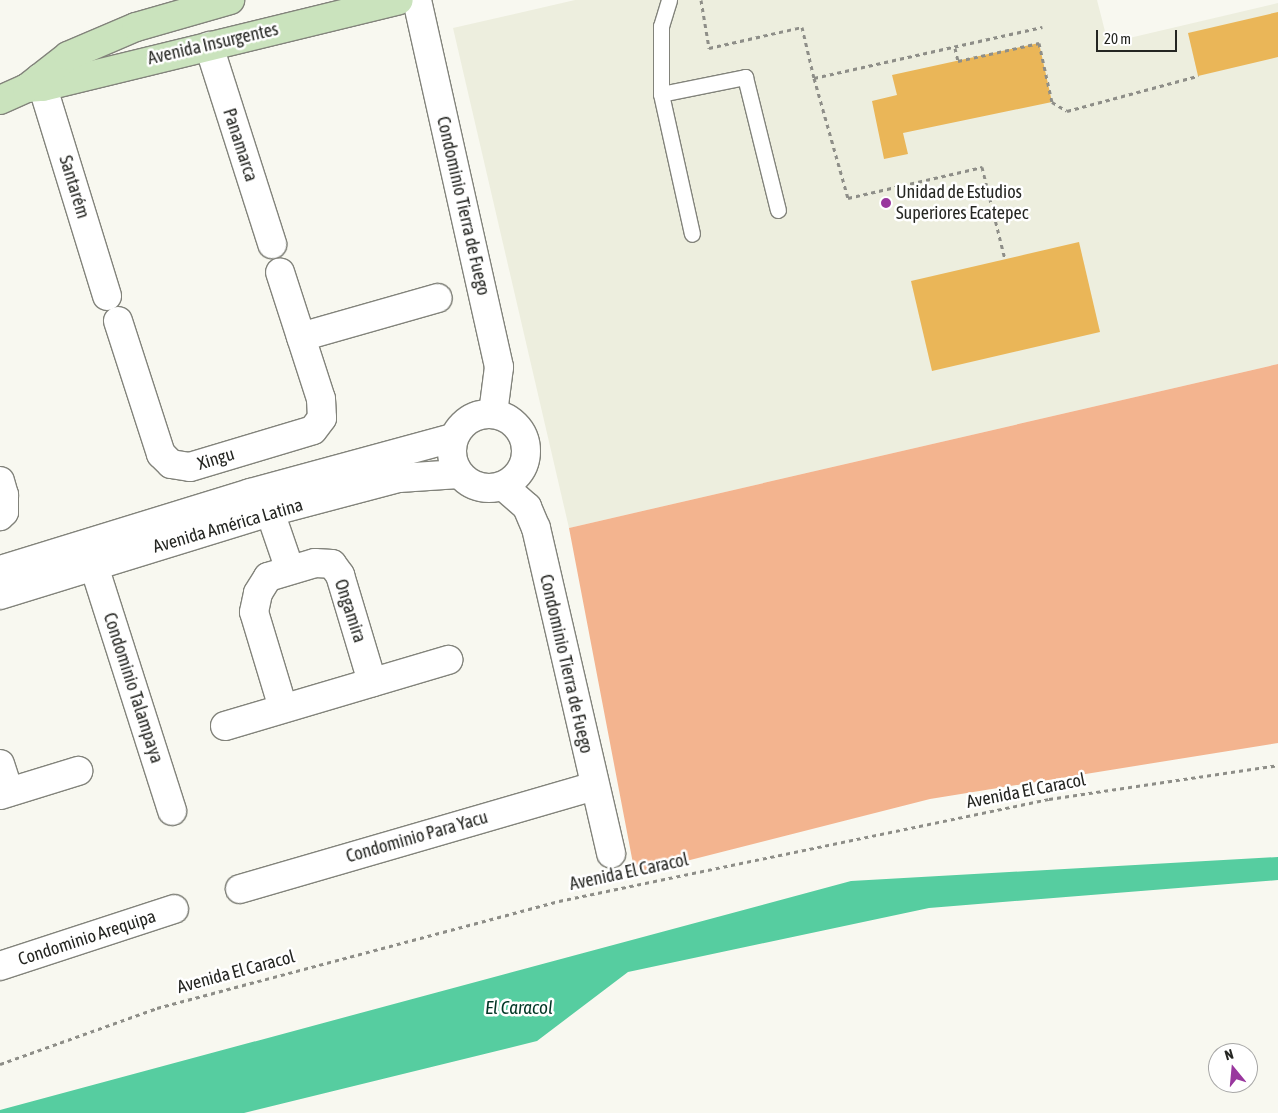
<!DOCTYPE html>
<html>
<head>
<meta charset="utf-8">
<style>
	body { margin:0 }
	#map { position:relative; width:1278px; height:1113px; overflow:hidden; background:#f8f8f0; font-family:"Asap Condensed",sans-serif }
	div>[style] { position:absolute }
	.built>* { inset:0; background:#edeede }
	.green>* { inset:0; background:#f3b48f }
	.water>* { inset:0; background:#56cda0 }
	.building>* { inset:0; background:#eab658 }
	.path>* { height:3px; margin-top:-1.5px; transform-origin:0; background:repeating-linear-gradient(90deg,#8e8e88 0 4px,transparent 0 8px) }
	.roads { filter:drop-shadow(1px 0 #82837b) drop-shadow(-1px 0 #82837b) drop-shadow(0 1px #82837b) drop-shadow(0 -1px #82837b) }
	.service>* { height:15px; margin:-7.5px; padding:0 7.5px; transform-origin:7.5px; border-radius:7.5px; background:#fff }
	.minor>* { height:28px; margin:-14px; padding:0 14px; transform-origin:14px; border-radius:14px; background:#fff }
	.minor>.ring { margin:-14px; padding:0; box-sizing:content-box; background:none; border:28px solid #fff; border-radius:50% }
	.secondary>* { height:28px; margin:-14px; padding:0 14px; transform-origin:14px; border-radius:14px; background:#cae3bd }
	.dots>* { width:14px; height:14px; translate:-50% -50%; box-sizing:border-box; border:2px solid #fff; border-radius:50% }
	span { translate:-50% -50%; white-space:nowrap; text-align:center; line-height:1.15; -webkit-text-stroke:5px #fff; paint-order:stroke }
	.street-label { font-size:18px; color:#252622 }
	.poi-label { font-size:18px; color:#252622 }
	.left { translate:0 -50%; text-align:left }
	.water-label { font-size:19px; color:#003625; font-style:italic }
	.north { position:absolute; left:1208px; top:1043px; width:50px; height:50px; box-sizing:border-box; background:#fff; border:1px solid #a8a8a7; border-radius:50%; rotate:343deg; font-size:14px; font-weight:700; line-height:20px; text-align:center; color:#252622 }
	.north::after { content:''; display:block; margin:auto; width:18px; height:22px; background:#99379e; clip-path:polygon(50% 0,100% 100%,50% 72%,0 100%) }
	.scale { position:absolute; left:1096px; top:30px; width:81px; height:22px; box-sizing:border-box; border:2px solid #252622; border-top:0; padding-left:6px; font-size:15px; line-height:18px; white-space:nowrap; color:#252622; -webkit-text-stroke:4px #fff; paint-order:stroke }
</style>
</head>
<body>
<div id="map">
	<div class="built">
		<div style="clip-path:polygon(575px 0,1097px 0,1108px 43px,1278px 3px,1278px 364px,569px 528px,453px 28px)"></div>
	</div>
	<div class="green">
		<div style="clip-path:polygon(1278px 364px,1278px 743px,930px 799px,635px 874px,569px 528px)"></div>
	</div>
	<div class="water">
		<div style="clip-path:polygon(1278px 857px,1278px 880px,929px 908px,628px 972px,537px 1041px,244px 1113px,0 1113px,0 1110px,851px 881px)"></div>
	</div>
	<div class="building">
		<div style="clip-path:polygon(1278px 12px,1278px 57px,1198px 76px,1188px 33px)"></div>
		<div style="clip-path:polygon(1039px 43px,1052px 102px,903px 133px,908px 154px,884px 159px,872px 101px,897px 95px,892px 75px)"></div>
		<div style="clip-path:polygon(1079px 242px,1100px 332px,932px 371px,911px 281px)"></div>
	</div>
	<div class="path">
		<div style="left:701px;top:0;width:49px;rotate:80.5deg"></div>
		<div style="left:709px;top:48px;width:95px;rotate:-12.7deg"></div>
		<div style="left:802px;top:27px;width:52px;rotate:76.8deg"></div>
		<div style="left:814px;top:78px;width:234px;rotate:-12.6deg"></div>
		<div style="left:955px;top:48px;width:13px;rotate:77deg"></div>
		<div style="left:958px;top:61px;width:83px;rotate:-12.5deg"></div>
		<div style="left:1039px;top:43px;width:60px;rotate:77.6deg"></div>
		<div style="left:1052px;top:102px;width:17px;rotate:31deg"></div>
		<div style="left:1067px;top:111px;width:136px;rotate:-15deg"></div>
		<div style="left:814px;top:78px;width:125px;rotate:74.2deg"></div>
		<div style="left:848px;top:198px;width:138px;rotate:-13deg"></div>
		<div style="left:982px;top:167px;width:95px;rotate:76deg"></div>
		<div style="left:0;top:1064px;width:167px;rotate:-19.6deg"></div>
		<div style="left:157px;top:1008px;width:416px;rotate:-14.9deg"></div>
		<div style="left:559px;top:901px;width:501px;rotate:-11.76deg"></div>
		<div style="left:1049px;top:799px;width:232px;rotate:-8.4deg"></div>
	</div>
	<div class="roads">
		<div class="service">
			<div style="left:669px;top:0;width:27px;rotate:107deg"></div>
			<div style="left:661px;top:26px;width:68px;rotate:90deg"></div>
			<div style="left:661px;top:94px;width:143px;rotate:77.5deg"></div>
			<div style="left:661px;top:94px;width:86px;rotate:-11.4deg"></div>
			<div style="left:745px;top:77px;width:137px;rotate:76.1deg"></div>
		</div>
		<div class="minor">
			<div style="left:417px;top:0;width:376px;rotate:77.4deg"></div>
			<div style="left:499px;top:367px;width:46px;rotate:97.4deg"></div>
			<div style="left:209px;top:46px;width:208px;rotate:72.3deg"></div>
			<div style="left:40px;top:78px;width:228px;rotate:72.9deg"></div>
			<div style="left:118px;top:321px;width:140px;rotate:72.1deg"></div>
			<div style="left:161px;top:454px;width:14px;rotate:45deg"></div>
			<div style="left:171px;top:464px;width:19px;rotate:9deg"></div>
			<div style="left:190px;top:467px;width:128px;rotate:-16.7deg"></div>
			<div style="left:313px;top:430px;width:15px;rotate:-53deg"></div>
			<div style="left:322px;top:418px;width:19px;rotate:-93deg"></div>
			<div style="left:321px;top:399px;width:133px;rotate:-107.9deg"></div>
			<div style="left:301px;top:337px;width:142px;rotate:-15.9deg"></div>
			<div class="ring" style="left:452px;top:414px;width:46px;height:46px"></div>
			<div style="left:0;top:481px;width:15px;rotate:74deg"></div>
			<div style="left:4px;top:495px;width:17px;rotate:90deg"></div>
			<div style="left:4px;top:512px;width:6px;rotate:135deg"></div>
			<div style="left:503px;top:486px;width:32px;rotate:41deg"></div>
			<div style="left:527px;top:507px;width:23px;rotate:67deg"></div>
			<div style="left:536px;top:528px;width:334px;rotate:77deg"></div>
			<div style="left:270px;top:512px;width:61px;rotate:71deg"></div>
			<div style="left:94px;top:566px;width:257px;rotate:72.3deg"></div>
			<div style="left:0;top:570px;width:262px;rotate:-17.1deg"></div>
			<div style="left:250px;top:493px;width:210px;rotate:-15.2deg"></div>
			<div style="left:0;top:595px;width:282px;rotate:-17.1deg"></div>
			<div style="left:270px;top:512px;width:133px;rotate:-14.8deg"></div>
			<div style="left:399px;top:478px;width:60px;rotate:-3.8deg"></div>
			<div style="left:283px;top:708px;width:100px;rotate:-106.8deg"></div>
			<div style="left:254px;top:612px;width:19px;rotate:-78deg"></div>
			<div style="left:258px;top:593px;width:19px;rotate:-58deg"></div>
			<div style="left:268px;top:577px;width:49px;rotate:-16.6deg"></div>
			<div style="left:315px;top:563px;width:17px;rotate:3deg"></div>
			<div style="left:332px;top:564px;width:14px;rotate:54deg"></div>
			<div style="left:340px;top:575px;width:112px;rotate:73.3deg"></div>
			<div style="left:225px;top:726px;width:233px;rotate:-16.5deg"></div>
			<div style="left:0;top:764px;width:29px;rotate:72deg"></div>
			<div style="left:0;top:795px;width:82px;rotate:-17.1deg"></div>
			<div style="left:240px;top:889px;width:369px;rotate:-16.2deg"></div>
			<div style="left:0;top:966px;width:183px;rotate:-18.1deg"></div>
		</div>
		<div class="secondary">
			<div style="left:27px;top:88px;width:16px;rotate:-4deg"></div>
			<div style="left:43px;top:87px;width:366px;rotate:-13.7deg"></div>
			<div style="left:0;top:100px;width:30px;rotate:-24deg"></div>
			<div style="left:27px;top:88px;width:52px;rotate:-38deg"></div>
			<div style="left:68px;top:56px;width:74px;rotate:-23.1deg"></div>
			<div style="left:136px;top:27px;width:98px;rotate:-16deg"></div>
		</div>
	</div>
	<div class="dots">
		<div style="left:886px;top:203px;background:#99379e"></div>
	</div>
	<div class="street-label">
		<span style="left:213px;top:44px;rotate:-13deg">Avenida Insurgentes</span>
		<span style="left:240px;top:145px;rotate:72deg">Panamarca</span>
		<span style="left:74px;top:187px;rotate:73deg">Santarém</span>
		<span style="left:463px;top:206px;rotate:77deg">Condominio Tierra de Fuego</span>
		<span style="left:216px;top:459px;rotate:-17deg">Xingu</span>
		<span style="left:228px;top:526px;rotate:-16deg">Avenida América Latina</span>
		<span style="left:350px;top:611px;rotate:72deg">Ongamira</span>
		<span style="left:566px;top:664px;rotate:77deg">Condominio Tierra de Fuego</span>
		<span style="left:133px;top:688px;rotate:72deg">Condominio Talampaya</span>
		<span style="left:1026px;top:791px;rotate:-11deg">Avenida El Caracol</span>
		<span style="left:417px;top:837px;rotate:-16deg">Condominio Para Yacu</span>
		<span style="left:629px;top:872px;rotate:-12deg">Avenida El Caracol</span>
		<span style="left:87px;top:938px;rotate:-18deg">Condominio Arequipa</span>
		<span style="left:236px;top:972px;rotate:-15deg">Avenida El Caracol</span>
	</div>
	<div class="poi-label">
		<span class="left" style="left:896px;top:203px">Unidad de Estudios<br>Superiores Ecatepec</span>
	</div>
	<div class="water-label">
		<span style="left:519px;top:1008px">El Caracol</span>
	</div>
	<div class="north">N</div>
	<div class="scale">20 m</div>
</div>
</body>
</html>
